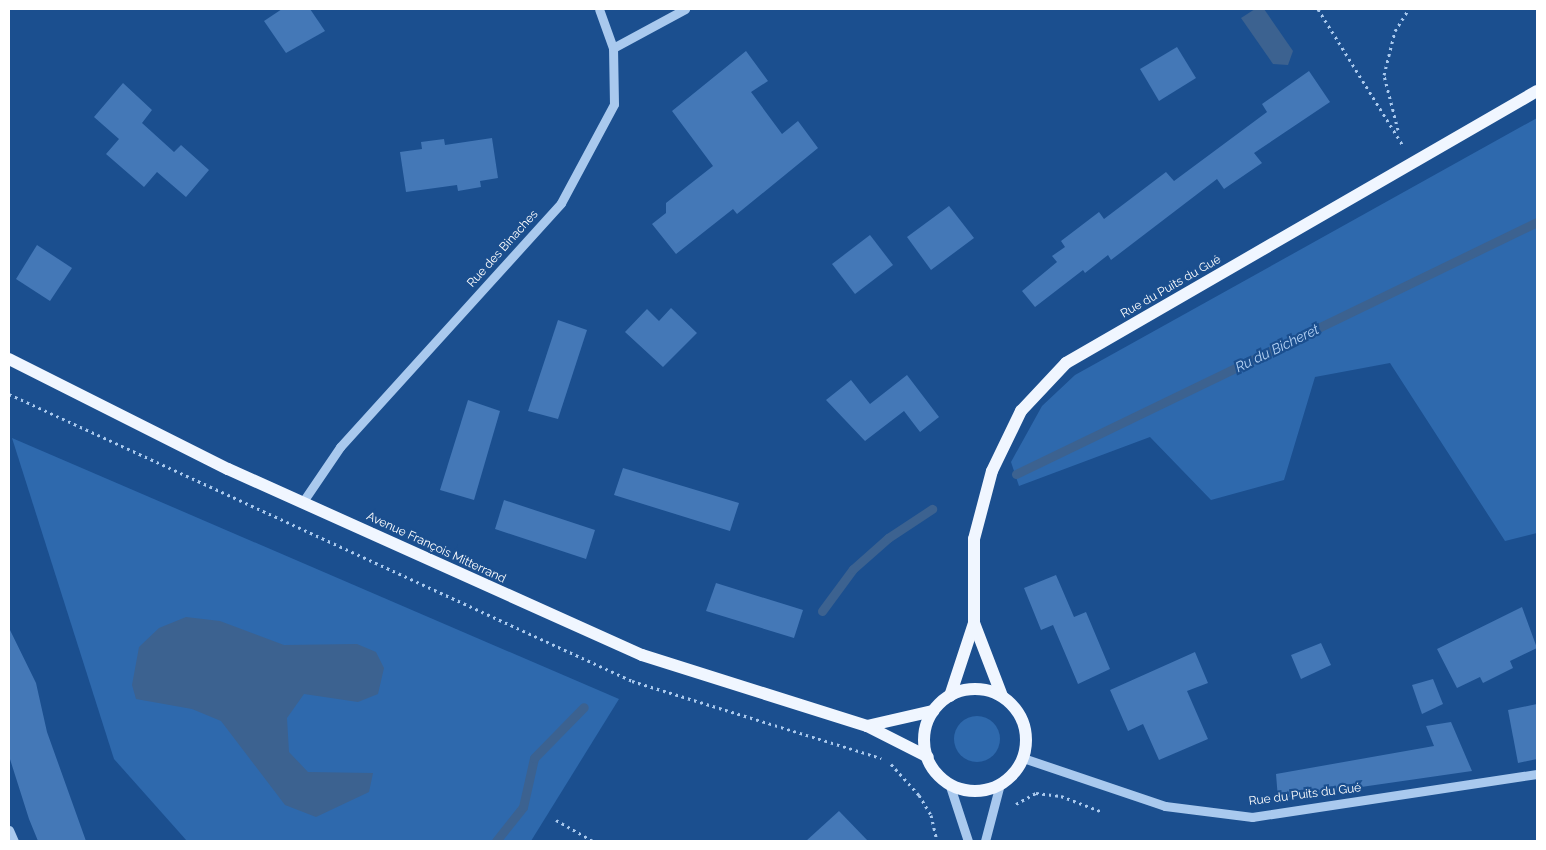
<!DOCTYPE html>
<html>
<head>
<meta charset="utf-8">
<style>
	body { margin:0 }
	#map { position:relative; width:1546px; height:850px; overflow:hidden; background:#1b4f8f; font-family:Raleway,sans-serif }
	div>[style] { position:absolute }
	.green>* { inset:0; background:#2e69ad }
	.round { border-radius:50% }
	.water>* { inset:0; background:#3c6290 }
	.stream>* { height:9px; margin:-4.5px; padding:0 4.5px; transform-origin:4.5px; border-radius:4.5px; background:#3c6290 }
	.building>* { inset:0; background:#4478b7 }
	.path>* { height:3px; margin-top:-1.5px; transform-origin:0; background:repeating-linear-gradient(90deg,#a9c9ee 0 2.5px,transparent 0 6.5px) }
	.minor>* { height:9px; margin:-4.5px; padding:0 4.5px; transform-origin:4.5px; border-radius:4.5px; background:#a9c9ee }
	.major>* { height:12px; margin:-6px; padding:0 6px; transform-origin:6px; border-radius:6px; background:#f0f6ff }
	.major>.ring { margin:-6px; padding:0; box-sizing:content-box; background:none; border:12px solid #f0f6ff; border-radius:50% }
	span { translate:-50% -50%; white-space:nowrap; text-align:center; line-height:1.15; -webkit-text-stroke:4.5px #1b4f8f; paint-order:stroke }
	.street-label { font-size:12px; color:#fff }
	.water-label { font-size:14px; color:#b5d3f5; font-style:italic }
	.frame { position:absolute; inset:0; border:10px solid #fff; pointer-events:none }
</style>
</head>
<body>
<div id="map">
	<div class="green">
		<div style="clip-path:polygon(1537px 118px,1537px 533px,1505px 541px,1390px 363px,1315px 377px,1284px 480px,1211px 500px,1150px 437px,1019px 486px,1011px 462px,1042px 406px,1075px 375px)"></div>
		<div style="clip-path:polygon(12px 438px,619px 699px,531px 841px,187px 841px,114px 759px)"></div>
		<div class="round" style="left:954px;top:716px;width:46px;height:46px"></div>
	</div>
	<div class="water">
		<div style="clip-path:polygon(1255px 9px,1264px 9px,1293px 51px,1288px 65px,1273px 64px,1241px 18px)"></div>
		<div style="clip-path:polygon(186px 617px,220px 621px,284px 645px,357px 644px,376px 652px,384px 668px,378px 694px,358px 702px,304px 694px,287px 718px,289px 752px,308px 772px,373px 773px,369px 792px,316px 817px,285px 805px,221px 721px,192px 709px,136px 699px,132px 685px,139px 647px,159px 628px)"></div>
	</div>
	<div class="stream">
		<div style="left:1016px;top:474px;width:579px;rotate:-25.81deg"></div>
		<div style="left:822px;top:611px;width:52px;rotate:-53.6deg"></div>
		<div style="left:853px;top:569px;width:47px;rotate:-41.5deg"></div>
		<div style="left:888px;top:538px;width:53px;rotate:-33.4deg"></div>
		<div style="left:496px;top:841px;width:43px;rotate:-51.5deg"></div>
		<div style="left:523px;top:807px;width:50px;rotate:-77.3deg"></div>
		<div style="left:534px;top:758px;width:71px;rotate:-45.6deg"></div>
	</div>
	<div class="building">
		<div style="clip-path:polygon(282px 9px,310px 9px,325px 31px,286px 53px,264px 21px)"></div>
		<div style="clip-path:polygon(1177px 47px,1196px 78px,1159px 101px,1140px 69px)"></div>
		<div style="clip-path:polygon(746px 51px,768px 81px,751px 92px,782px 134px,798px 121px,818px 148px,737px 214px,733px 209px,676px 254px,652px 224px,666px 213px,666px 203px,713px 166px,672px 111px)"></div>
		<div style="clip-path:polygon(1309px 71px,1330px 102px,1254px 153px,1262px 163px,1224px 189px,1217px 179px,1111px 260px,1108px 255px,1085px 273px,1083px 270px,1035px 307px,1022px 291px,1057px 262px,1052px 256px,1065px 247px,1061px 241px,1099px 212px,1104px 219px,1166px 172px,1174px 181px,1267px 112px,1262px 104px)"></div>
		<div style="clip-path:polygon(123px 83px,152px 110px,142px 123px,174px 152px,181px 145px,209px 170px,186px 197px,157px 172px,144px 187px,106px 154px,119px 139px,94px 117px)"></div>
		<div style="clip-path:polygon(492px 138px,498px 178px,480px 181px,481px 187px,458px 191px,457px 185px,406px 192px,400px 152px,422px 149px,421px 142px,444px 139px,445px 145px)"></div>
		<div style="clip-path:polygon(949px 206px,974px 238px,931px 270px,907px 237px)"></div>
		<div style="clip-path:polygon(870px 235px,893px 265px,855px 294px,832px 264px)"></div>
		<div style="clip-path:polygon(37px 245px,72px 268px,50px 301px,16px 279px)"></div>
		<div style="clip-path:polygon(671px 308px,697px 333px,663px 367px,625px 332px,647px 309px,659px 321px)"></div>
		<div style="clip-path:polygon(558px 320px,587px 330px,558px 419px,528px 411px)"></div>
		<div style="clip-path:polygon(907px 375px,939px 417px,920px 432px,904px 411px,865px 441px,826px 400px,851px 380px,870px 404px)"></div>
		<div style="clip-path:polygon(468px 400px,500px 411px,474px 500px,440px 490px)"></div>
		<div style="clip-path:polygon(623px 468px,739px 503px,730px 531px,614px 495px)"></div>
		<div style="clip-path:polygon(504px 500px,595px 530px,586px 559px,495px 529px)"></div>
		<div style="clip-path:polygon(1056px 575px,1074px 617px,1086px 612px,1110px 669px,1078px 684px,1053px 625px,1041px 630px,1024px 588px)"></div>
		<div style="clip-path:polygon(716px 583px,803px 610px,794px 638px,706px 611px)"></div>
		<div style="clip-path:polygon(1522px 607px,1537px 648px,1510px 661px,1513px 668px,1483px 683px,1480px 677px,1457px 688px,1437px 649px)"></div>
		<div style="clip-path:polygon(9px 628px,36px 683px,47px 732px,86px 841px,38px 841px,29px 819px,9px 756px)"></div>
		<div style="clip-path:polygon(1321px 643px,1331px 665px,1301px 679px,1291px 655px)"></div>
		<div style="clip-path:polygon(1195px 652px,1208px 683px,1187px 691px,1208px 739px,1159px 760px,1143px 724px,1128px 731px,1110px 690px)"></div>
		<div style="clip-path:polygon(1433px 679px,1443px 704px,1422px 714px,1412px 685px)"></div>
		<div style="clip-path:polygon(1537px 704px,1537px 759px,1518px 763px,1508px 710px)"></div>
		<div style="clip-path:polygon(1451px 722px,1472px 771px,1278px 799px,1276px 774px,1434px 746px,1426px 726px)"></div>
		<div style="clip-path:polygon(839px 811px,868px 841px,806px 841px)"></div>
	</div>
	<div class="path">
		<div style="left:1318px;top:9px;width:159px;rotate:58.1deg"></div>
		<div style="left:1398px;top:130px;width:57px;rotate:-104.3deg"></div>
		<div style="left:1384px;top:75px;width:45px;rotate:-76deg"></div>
		<div style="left:1395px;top:31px;width:26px;rotate:-58deg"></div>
		<div style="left:9px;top:394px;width:686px;rotate:24.73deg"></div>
		<div style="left:632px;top:681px;width:261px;rotate:17.2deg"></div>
		<div style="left:891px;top:764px;width:42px;rotate:47.9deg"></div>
		<div style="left:919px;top:795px;width:23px;rotate:59deg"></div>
		<div style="left:931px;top:815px;width:27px;rotate:77deg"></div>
		<div style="left:1016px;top:804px;width:23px;rotate:-29deg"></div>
		<div style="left:1036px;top:793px;width:25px;rotate:7deg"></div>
		<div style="left:1061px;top:796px;width:45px;rotate:20.9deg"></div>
		<div style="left:556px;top:820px;width:43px;rotate:29.6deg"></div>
	</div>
	<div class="minor">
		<div style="left:613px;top:48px;width:82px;rotate:-28.4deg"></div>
		<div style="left:302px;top:503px;width:68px;rotate:-55.8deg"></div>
		<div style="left:340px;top:447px;width:329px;rotate:-47.8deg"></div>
		<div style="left:561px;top:203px;width:112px;rotate:-61.8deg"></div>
		<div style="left:614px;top:104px;width:56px;rotate:-91deg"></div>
		<div style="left:613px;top:48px;width:41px;rotate:-109.7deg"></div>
		<div style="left:1023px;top:758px;width:150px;rotate:18.7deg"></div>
		<div style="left:1165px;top:806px;width:88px;rotate:7.2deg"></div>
		<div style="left:1252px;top:817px;width:288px;rotate:-8.6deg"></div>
		<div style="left:949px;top:783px;width:61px;rotate:71.9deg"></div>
		<div style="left:9px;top:830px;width:12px;rotate:66deg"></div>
		<div style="left:985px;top:841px;width:59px;rotate:-75.3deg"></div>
	</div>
	<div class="major">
		<div style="left:9px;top:359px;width:245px;rotate:26.7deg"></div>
		<div style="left:228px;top:469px;width:454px;rotate:24.2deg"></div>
		<div style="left:642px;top:655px;width:236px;rotate:17.5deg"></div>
		<div style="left:867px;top:726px;width:68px;rotate:26.9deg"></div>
		<div style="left:974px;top:623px;width:78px;rotate:69deg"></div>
		<div class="ring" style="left:924px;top:689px;width:90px;height:90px"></div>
		<div style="left:950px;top:696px;width:77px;rotate:-71.8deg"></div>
		<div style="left:974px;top:623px;width:84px;rotate:-90deg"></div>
		<div style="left:974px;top:539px;width:70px;rotate:-75.2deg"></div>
		<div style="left:992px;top:471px;width:67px;rotate:-64.2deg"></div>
		<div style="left:1021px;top:411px;width:66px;rotate:-46.8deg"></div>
		<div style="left:1066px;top:363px;width:544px;rotate:-30.01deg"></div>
		<div style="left:867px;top:726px;width:68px;rotate:-12.8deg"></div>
	</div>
	<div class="street-label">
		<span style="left:503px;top:249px;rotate:-48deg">Rue des Binaches</span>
		<span style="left:1171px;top:287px;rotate:-30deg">Rue du Puits du Gué</span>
		<span style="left:436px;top:548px;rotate:25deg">Avenue François Mitterrand</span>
		<span style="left:1305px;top:795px;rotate:-7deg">Rue du Puits du Gué</span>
	</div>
	<div class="water-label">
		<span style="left:1277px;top:348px;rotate:-26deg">Ru du Bicheret</span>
	</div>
	<div class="frame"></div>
</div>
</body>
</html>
